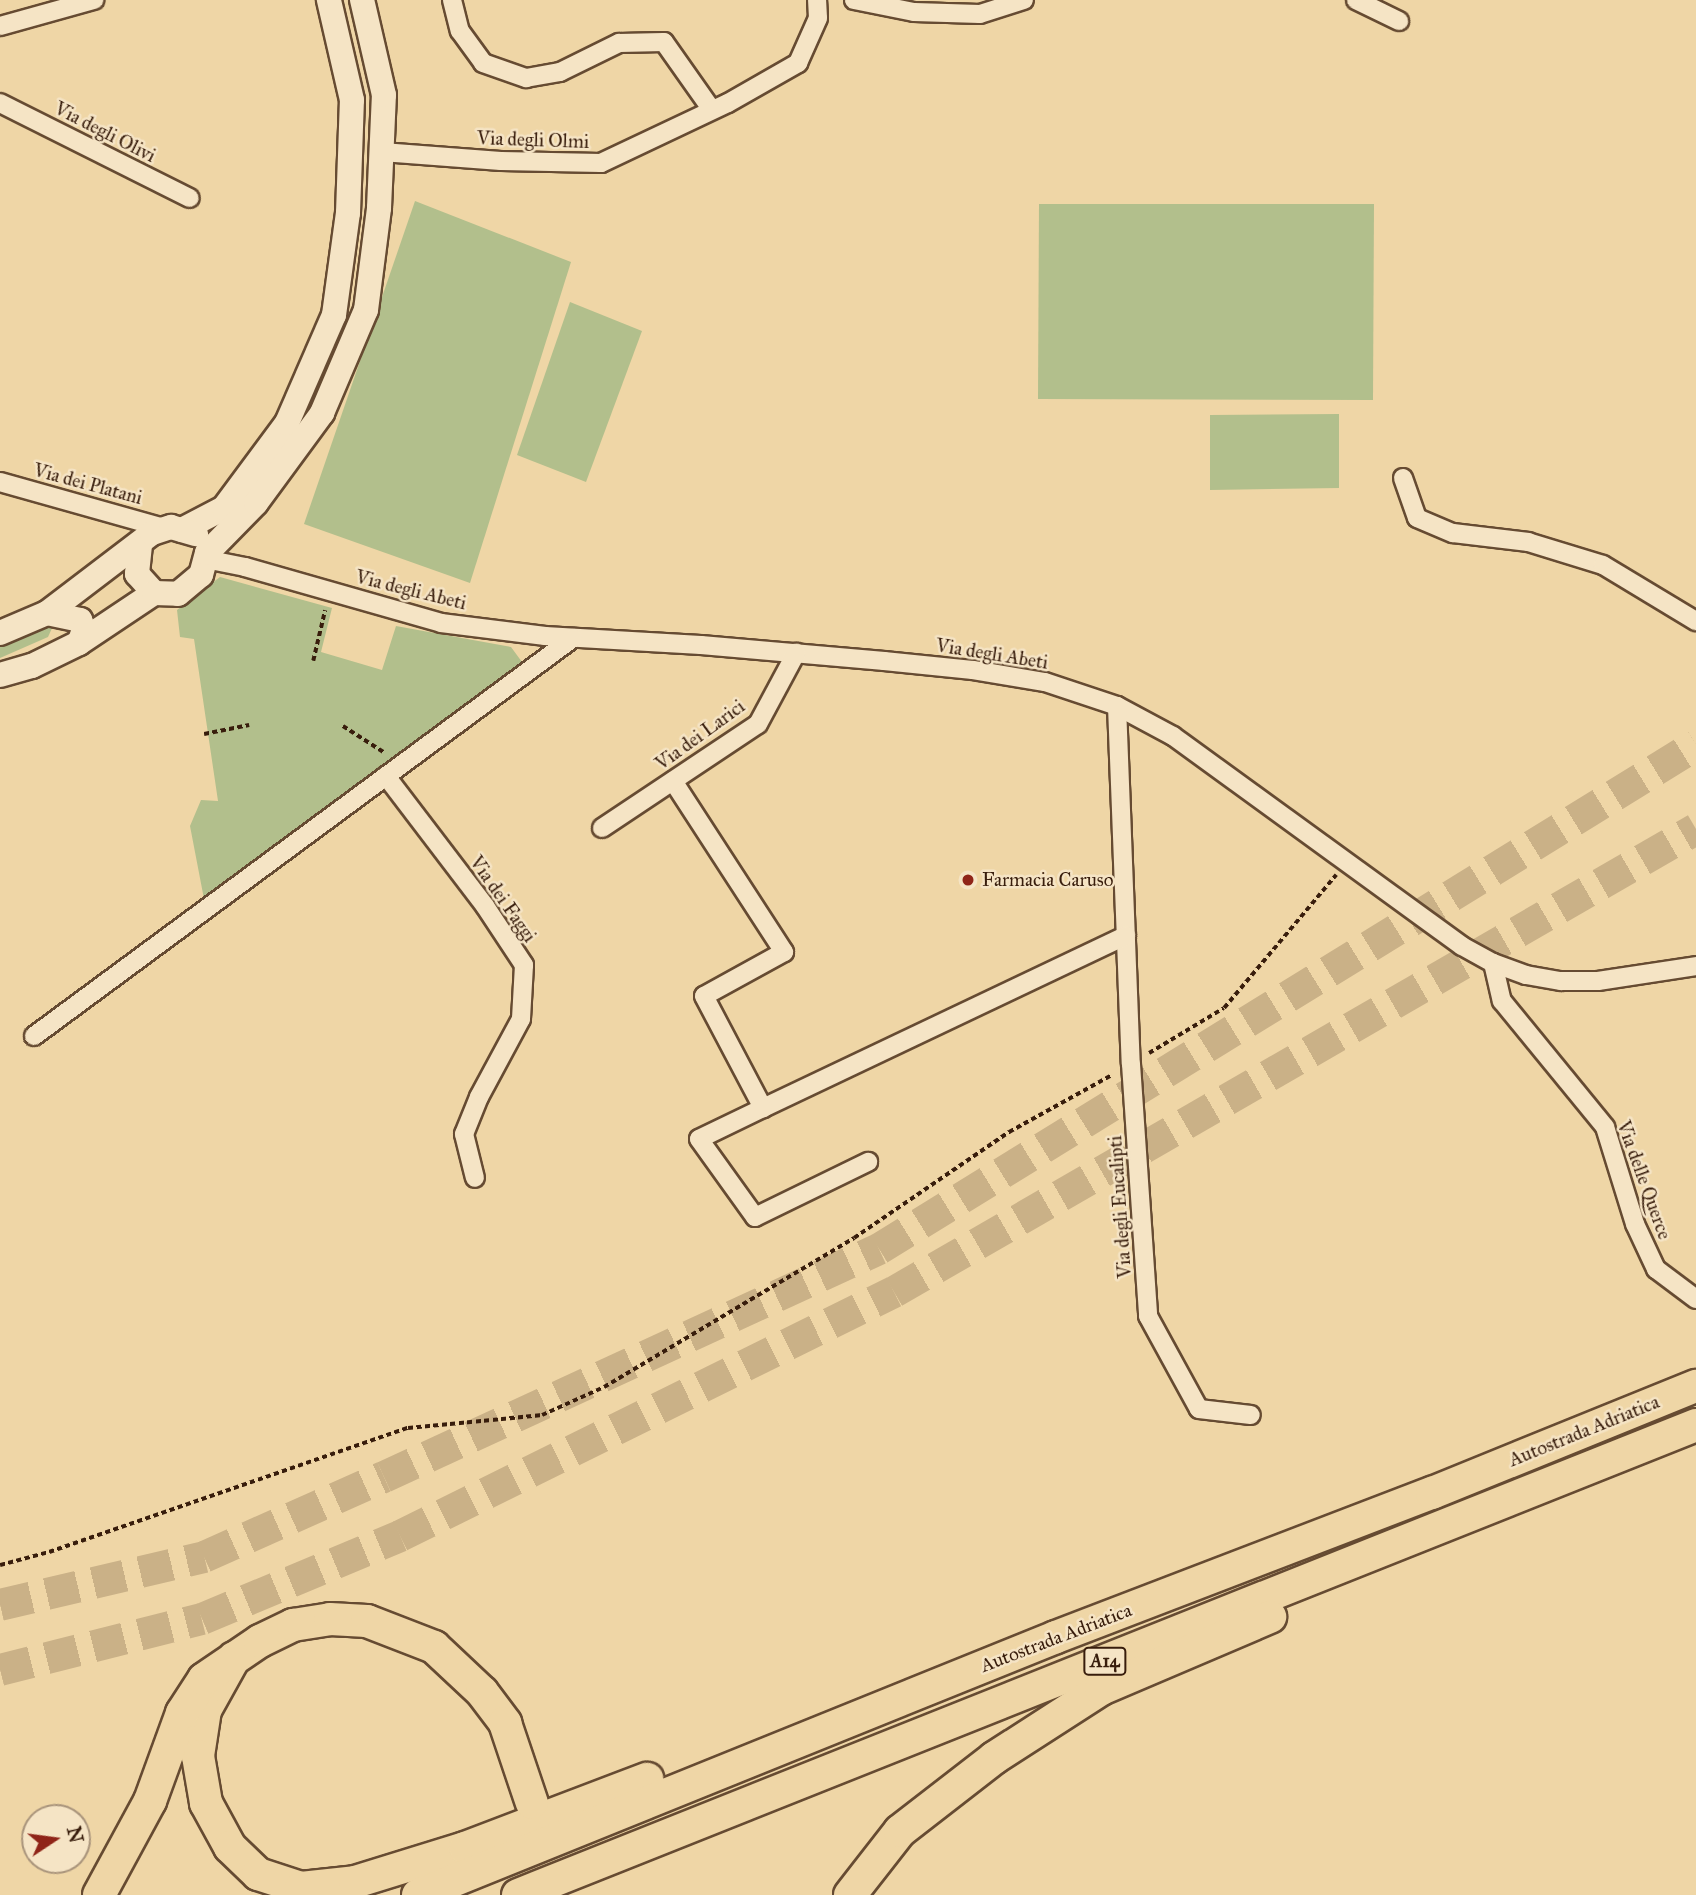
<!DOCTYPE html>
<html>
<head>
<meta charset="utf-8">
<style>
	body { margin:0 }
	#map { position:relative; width:1696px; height:1895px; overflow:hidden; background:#efd6a6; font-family:"IM FELL Great Primer",serif }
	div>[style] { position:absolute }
	.green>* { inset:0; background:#b2bf8c }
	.highway-tunnel>* { height:32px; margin-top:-16px; transform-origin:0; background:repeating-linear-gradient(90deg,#cab187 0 32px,transparent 0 48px) }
	.path>* { height:3.5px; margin-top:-1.75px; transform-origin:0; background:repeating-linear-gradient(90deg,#381d0c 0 5px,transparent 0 8.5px) }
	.roads { filter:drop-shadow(2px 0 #664b32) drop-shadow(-2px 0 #664b32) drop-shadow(0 2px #664b32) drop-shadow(0 -2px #664b32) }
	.street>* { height:18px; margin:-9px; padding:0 9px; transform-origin:9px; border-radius:9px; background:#f5e4c5 }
	.secondary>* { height:24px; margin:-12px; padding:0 12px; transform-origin:12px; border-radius:12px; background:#f5e4c5 }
	.highway>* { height:32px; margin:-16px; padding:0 16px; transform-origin:16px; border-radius:16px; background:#efd6a6 }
	.dots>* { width:19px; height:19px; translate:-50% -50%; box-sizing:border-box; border:4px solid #f5e4c5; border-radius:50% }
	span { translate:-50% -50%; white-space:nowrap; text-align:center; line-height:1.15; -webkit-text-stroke:5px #f5e4c5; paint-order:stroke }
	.shield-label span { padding:2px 5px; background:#f5e4c5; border:2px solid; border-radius:5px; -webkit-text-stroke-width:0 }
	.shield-label { font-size:18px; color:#381d0c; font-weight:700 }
	.street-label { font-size:19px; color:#381d0c }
	.poi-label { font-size:19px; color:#381d0c }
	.left { translate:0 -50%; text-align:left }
	.north { position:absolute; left:21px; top:1804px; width:70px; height:70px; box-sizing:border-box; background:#f5e4c5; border:2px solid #a9947b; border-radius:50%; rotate:77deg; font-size:19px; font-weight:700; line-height:28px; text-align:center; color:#381d0c }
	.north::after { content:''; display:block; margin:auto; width:24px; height:32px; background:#8f2418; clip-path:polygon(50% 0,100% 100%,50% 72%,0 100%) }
</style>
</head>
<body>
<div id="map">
	<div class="green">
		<div style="clip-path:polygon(415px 201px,571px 262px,470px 583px,304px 524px)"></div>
		<div style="clip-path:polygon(1039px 204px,1374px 204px,1373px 400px,1038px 399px)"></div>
		<div style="clip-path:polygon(570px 302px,642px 331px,586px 482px,517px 455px)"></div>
		<div style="clip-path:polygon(1339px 414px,1339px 488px,1210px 490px,1210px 415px)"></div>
		<div style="clip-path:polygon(220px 577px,332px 608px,321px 652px,382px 670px,396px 626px,511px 647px,522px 662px,503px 684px,204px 899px,190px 826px,201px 800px,218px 801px,194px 639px,180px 637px,177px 610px)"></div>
		<div style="clip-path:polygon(44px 621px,53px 626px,48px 637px,0 658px,0 638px)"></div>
	</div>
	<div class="highway-tunnel">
		<div style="left:0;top:1605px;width:210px;rotate:-13.2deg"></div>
		<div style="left:204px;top:1557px;width:197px;rotate:-24deg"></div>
		<div style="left:384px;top:1477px;width:545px;rotate:-24.73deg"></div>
		<div style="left:879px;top:1249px;width:960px;rotate:-31.67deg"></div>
		<div style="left:0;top:1670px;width:208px;rotate:-14.2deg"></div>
		<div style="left:202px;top:1619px;width:215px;rotate:-22.7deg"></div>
		<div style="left:400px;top:1536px;width:551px;rotate:-26.29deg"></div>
		<div style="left:894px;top:1292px;width:926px;rotate:-30deg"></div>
		<div style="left:537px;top:1818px;width:82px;rotate:69.4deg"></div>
	</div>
	<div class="path">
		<div style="left:313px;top:661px;width:52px;rotate:-76.8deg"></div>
		<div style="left:343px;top:726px;width:50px;rotate:32.7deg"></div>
		<div style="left:204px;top:734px;width:46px;rotate:-11.3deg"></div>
		<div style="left:1149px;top:1053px;width:87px;rotate:-31deg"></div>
		<div style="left:1224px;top:1008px;width:174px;rotate:-49.9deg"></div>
		<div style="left:0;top:1565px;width:51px;rotate:-14.9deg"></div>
		<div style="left:49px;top:1552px;width:380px;rotate:-19.1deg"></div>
		<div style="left:408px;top:1428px;width:135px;rotate:-5.5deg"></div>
		<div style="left:542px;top:1415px;width:68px;rotate:-24.3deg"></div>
		<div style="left:604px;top:1387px;width:291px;rotate:-30.8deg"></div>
		<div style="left:854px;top:1238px;width:188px;rotate:-34.4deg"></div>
		<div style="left:1009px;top:1132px;width:118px;rotate:-29deg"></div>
	</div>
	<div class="roads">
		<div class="street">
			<div style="left:452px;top:0;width:32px;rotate:76deg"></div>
			<div style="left:460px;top:31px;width:39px;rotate:54deg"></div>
			<div style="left:483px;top:63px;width:46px;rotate:19.2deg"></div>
			<div style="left:526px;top:78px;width:35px;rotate:-10deg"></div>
			<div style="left:560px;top:72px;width:66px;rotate:-26.2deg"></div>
			<div style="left:619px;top:43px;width:45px;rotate:-1.3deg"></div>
			<div style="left:664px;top:42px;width:83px;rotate:54.8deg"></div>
			<div style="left:854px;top:0;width:61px;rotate:11.3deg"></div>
			<div style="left:914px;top:12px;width:66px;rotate:1.7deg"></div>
			<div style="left:980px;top:14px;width:46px;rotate:-17.7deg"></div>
			<div style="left:1356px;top:0;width:48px;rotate:26deg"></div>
			<div style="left:0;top:26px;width:98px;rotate:-15.5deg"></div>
			<div style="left:0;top:103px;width:212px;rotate:26.6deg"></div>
			<div style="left:382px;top:152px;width:119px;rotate:4.3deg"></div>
			<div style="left:501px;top:161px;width:100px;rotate:1.1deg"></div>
			<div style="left:601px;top:163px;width:140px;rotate:-25.3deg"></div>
			<div style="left:728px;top:103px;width:81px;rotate:-29.7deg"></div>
			<div style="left:798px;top:63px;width:49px;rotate:-66deg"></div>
			<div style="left:818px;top:18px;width:18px;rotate:-93deg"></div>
			<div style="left:1403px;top:478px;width:42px;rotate:70.7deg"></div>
			<div style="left:1417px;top:518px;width:39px;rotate:23deg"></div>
			<div style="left:1453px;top:533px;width:76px;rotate:6.8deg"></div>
			<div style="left:1528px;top:542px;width:78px;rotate:17deg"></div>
			<div style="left:1603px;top:565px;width:109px;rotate:31.1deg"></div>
			<div style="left:0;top:482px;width:170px;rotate:15.7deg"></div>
			<div style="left:205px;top:559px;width:41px;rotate:11.3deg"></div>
			<div style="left:245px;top:567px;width:204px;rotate:15.9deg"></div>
			<div style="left:441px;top:623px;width:105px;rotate:7.1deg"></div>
			<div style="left:545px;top:636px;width:156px;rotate:3.3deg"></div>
			<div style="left:701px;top:645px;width:184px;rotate:5deg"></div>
			<div style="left:884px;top:661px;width:89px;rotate:5.8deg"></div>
			<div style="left:973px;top:670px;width:73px;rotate:9.5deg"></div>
			<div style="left:1045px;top:682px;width:76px;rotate:18.4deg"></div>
			<div style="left:1117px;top:706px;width:64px;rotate:28.2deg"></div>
			<div style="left:1173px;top:736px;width:357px;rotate:36deg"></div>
			<div style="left:1462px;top:946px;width:35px;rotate:29deg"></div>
			<div style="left:1493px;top:963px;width:35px;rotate:20deg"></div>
			<div style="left:1526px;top:975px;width:36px;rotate:10deg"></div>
			<div style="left:1561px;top:981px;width:37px"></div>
			<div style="left:1598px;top:981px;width:99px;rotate:-8.7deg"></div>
			<div style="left:1117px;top:706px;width:358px;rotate:87.8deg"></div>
			<div style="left:1131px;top:1064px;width:253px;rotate:86.1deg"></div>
			<div style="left:1148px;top:1316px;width:106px;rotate:61.3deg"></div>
			<div style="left:1199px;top:1409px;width:52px;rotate:6.6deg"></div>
			<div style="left:386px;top:776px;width:163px;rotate:52.7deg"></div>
			<div style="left:485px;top:906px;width:71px;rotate:56.5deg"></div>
			<div style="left:524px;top:965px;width:54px;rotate:93.2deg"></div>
			<div style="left:521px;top:1019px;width:89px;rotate:118.3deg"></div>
			<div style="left:479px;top:1097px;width:40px;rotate:112deg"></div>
			<div style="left:464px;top:1134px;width:45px;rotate:76deg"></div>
			<div style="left:673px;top:781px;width:204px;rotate:57deg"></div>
			<div style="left:784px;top:952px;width:91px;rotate:151.2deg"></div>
			<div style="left:704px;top:996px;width:127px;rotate:62.2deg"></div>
			<div style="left:763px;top:1108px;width:402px;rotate:-25.4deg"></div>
			<div style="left:602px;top:828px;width:187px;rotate:-33.7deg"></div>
			<div style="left:758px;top:724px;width:81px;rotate:-61.8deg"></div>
			<div style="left:1493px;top:963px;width:39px;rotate:77deg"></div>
			<div style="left:1502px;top:1001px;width:163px;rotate:50.7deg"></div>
			<div style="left:1605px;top:1127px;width:102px;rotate:72.8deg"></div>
			<div style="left:1635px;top:1224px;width:50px;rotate:65deg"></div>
			<div style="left:1656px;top:1269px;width:50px;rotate:36.9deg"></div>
			<div style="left:34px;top:1036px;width:670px;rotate:-36.44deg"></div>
			<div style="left:763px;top:1108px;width:71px;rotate:154.2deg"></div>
			<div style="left:699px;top:1139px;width:96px;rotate:54.3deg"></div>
			<div style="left:755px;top:1217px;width:126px;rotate:-26deg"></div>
		</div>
		<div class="secondary">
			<div style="left:182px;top:530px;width:47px;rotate:-27.6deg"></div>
			<div style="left:224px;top:508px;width:106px;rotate:-53.5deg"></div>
			<div style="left:287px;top:423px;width:118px;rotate:-66.5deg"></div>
			<div style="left:334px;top:315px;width:103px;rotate:-82.2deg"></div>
			<div style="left:348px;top:213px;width:113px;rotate:-88deg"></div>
			<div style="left:352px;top:100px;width:103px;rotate:-103deg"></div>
			<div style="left:140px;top:545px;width:29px;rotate:96deg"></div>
			<div style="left:137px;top:574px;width:25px;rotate:48deg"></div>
			<div style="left:47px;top:613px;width:34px;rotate:12deg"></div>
			<div style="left:80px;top:620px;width:11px;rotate:68deg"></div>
			<div style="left:84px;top:630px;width:14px;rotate:111deg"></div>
			<div style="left:0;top:633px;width:51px;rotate:-23.1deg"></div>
			<div style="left:47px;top:613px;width:132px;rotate:-37.3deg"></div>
			<div style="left:152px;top:533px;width:20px;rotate:-18deg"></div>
			<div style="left:171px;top:527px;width:26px;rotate:16deg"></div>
			<div style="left:0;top:675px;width:33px;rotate:-16deg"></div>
			<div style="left:32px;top:666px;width:52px;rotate:-26.1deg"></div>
			<div style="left:79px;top:643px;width:90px;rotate:-33.7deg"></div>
			<div style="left:154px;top:593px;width:24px;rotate:2deg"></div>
			<div style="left:178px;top:594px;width:30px;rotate:-40deg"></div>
			<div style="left:201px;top:575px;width:23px;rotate:-75deg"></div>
			<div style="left:207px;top:553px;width:70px;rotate:-45.6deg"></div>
			<div style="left:256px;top:503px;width:112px;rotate:-53.7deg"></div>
			<div style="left:322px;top:413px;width:112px;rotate:-66.9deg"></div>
			<div style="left:366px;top:310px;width:103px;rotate:-82.7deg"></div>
			<div style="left:379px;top:208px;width:113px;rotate:-87.5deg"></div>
			<div style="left:384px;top:95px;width:98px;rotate:-103deg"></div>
		</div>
		<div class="highway">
			<div style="left:234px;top:1658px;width:60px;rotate:119.1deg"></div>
			<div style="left:205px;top:1710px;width:47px;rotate:98.7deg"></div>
			<div style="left:198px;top:1756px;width:48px;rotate:80.3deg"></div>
			<div style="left:206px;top:1803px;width:50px;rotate:61.4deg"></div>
			<div style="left:230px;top:1847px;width:39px;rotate:44deg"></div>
			<div style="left:258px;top:1874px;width:45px;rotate:18deg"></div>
			<div style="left:301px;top:1888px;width:54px;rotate:-6.3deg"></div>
			<div style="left:355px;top:1882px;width:115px;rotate:-17.2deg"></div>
			<div style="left:465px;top:1848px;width:195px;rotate:-20.8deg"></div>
			<div style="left:99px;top:1895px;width:107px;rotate:-61.5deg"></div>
			<div style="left:150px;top:1801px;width:94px;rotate:-70deg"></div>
			<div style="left:182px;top:1713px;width:40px;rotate:-57.1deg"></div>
			<div style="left:204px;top:1679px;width:68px;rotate:-34.2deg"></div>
			<div style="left:260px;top:1641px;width:37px;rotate:-26deg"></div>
			<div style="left:293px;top:1625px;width:37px;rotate:-9deg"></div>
			<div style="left:330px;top:1619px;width:37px;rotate:3deg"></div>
			<div style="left:367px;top:1621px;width:72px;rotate:21.2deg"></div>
			<div style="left:434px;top:1647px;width:66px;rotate:43.2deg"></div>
			<div style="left:482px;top:1692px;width:39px;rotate:53deg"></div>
			<div style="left:505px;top:1723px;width:84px;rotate:71.4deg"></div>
			<div style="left:418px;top:1895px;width:688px;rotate:-22.02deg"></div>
			<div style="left:1056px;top:1637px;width:403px;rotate:-21deg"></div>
			<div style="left:1432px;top:1493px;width:285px;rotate:-22.1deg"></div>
			<div style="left:518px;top:1895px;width:1268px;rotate:-21.75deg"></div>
			<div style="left:850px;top:1895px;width:81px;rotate:-52deg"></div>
			<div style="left:900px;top:1831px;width:119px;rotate:-37.8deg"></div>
			<div style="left:994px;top:1758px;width:127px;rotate:-32.8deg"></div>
			<div style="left:1101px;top:1689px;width:184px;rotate:-23.1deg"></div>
		</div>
	</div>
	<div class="dots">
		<div style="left:968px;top:880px;background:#8f2418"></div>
	</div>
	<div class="shield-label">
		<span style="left:1105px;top:1661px">A14</span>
	</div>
	<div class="street-label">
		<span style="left:105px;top:132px;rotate:27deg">Via degli Olivi</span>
		<span style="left:533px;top:140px;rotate:2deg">Via degli Olmi</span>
		<span style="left:88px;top:484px;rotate:15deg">Via dei Platani</span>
		<span style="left:411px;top:590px;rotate:14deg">Via degli Abeti</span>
		<span style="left:992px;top:654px;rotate:9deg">Via degli Abeti</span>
		<span style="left:700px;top:735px;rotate:-36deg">Via dei Larici</span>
		<span style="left:503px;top:899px;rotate:55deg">Via dei Faggi</span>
		<span style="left:1644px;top:1180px;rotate:70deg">Via delle Querce</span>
		<span style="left:1120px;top:1207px;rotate:-94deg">Via degli Eucalipti</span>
		<span style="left:1584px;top:1431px;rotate:-22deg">Autostrada Adriatica</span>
		<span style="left:1056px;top:1638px;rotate:-21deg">Autostrada Adriatica</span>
	</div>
	<div class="poi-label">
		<span class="left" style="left:982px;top:880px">Farmacia Caruso</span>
	</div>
	<div class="north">N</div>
</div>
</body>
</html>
